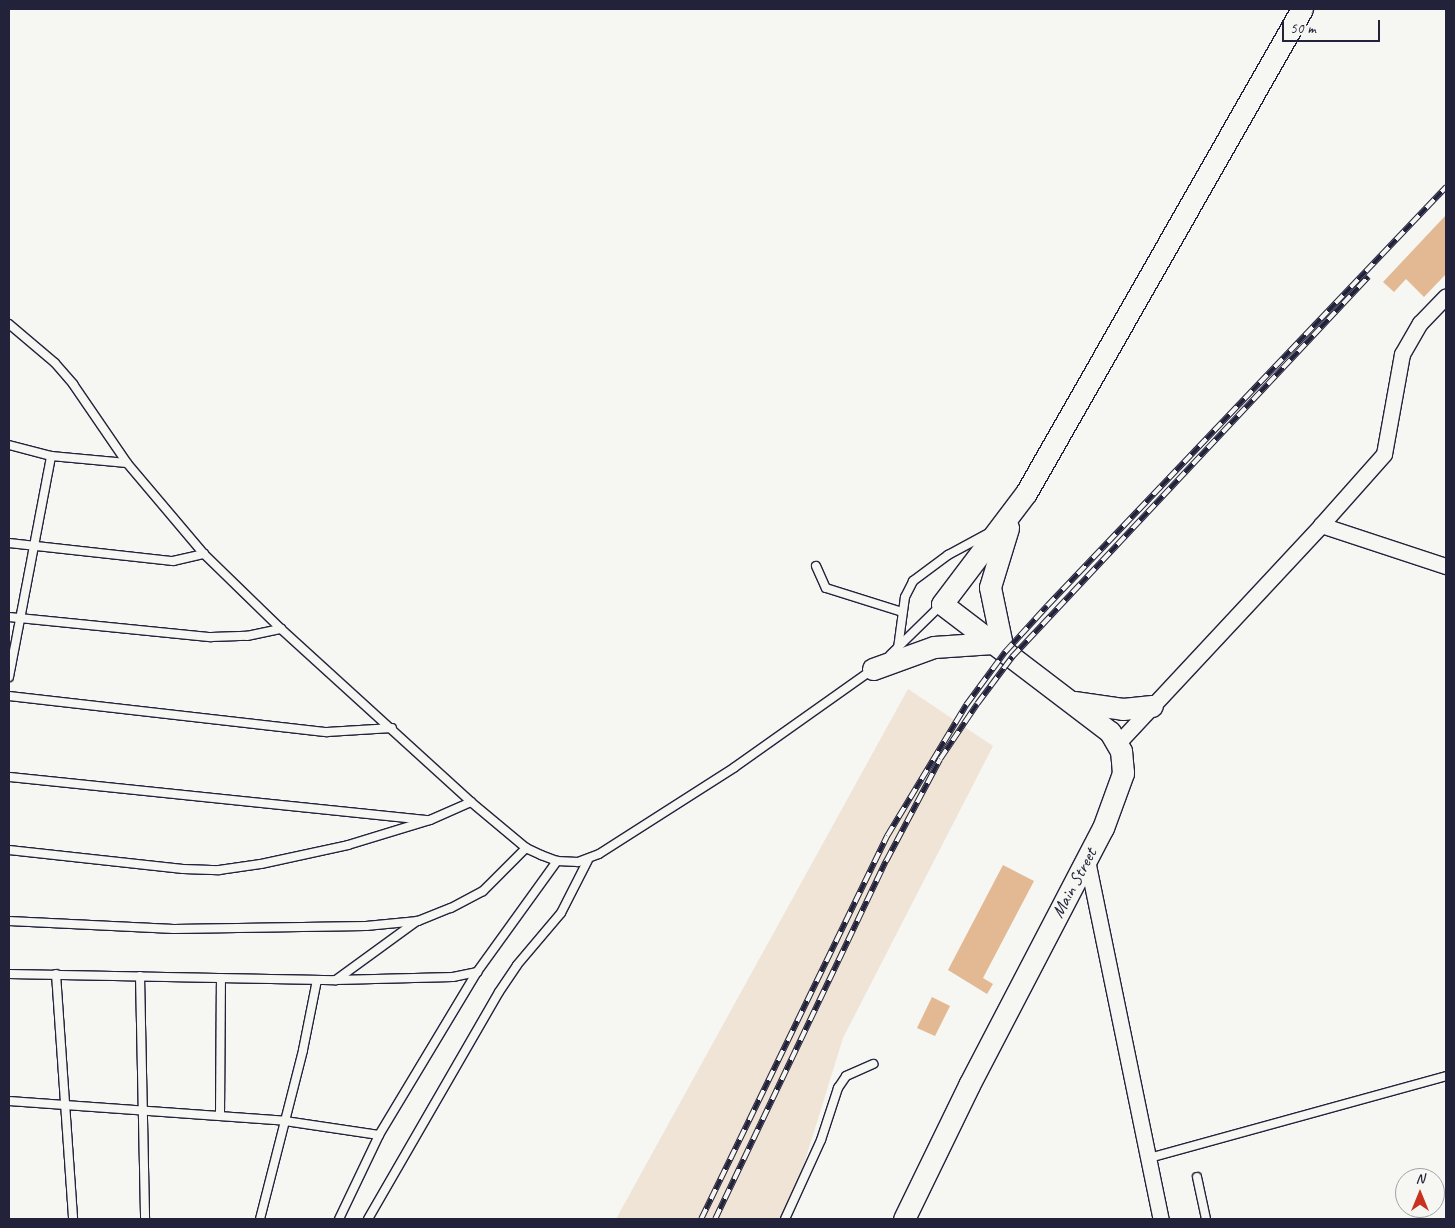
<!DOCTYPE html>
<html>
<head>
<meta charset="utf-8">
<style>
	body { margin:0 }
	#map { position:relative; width:1455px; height:1228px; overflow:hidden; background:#f6f6f2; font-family:Caveat,sans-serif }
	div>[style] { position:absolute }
	.built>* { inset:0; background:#f0e4d6 }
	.building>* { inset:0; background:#e3b993 }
	.roads { filter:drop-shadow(1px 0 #22223b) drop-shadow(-1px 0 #22223b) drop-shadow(0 1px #22223b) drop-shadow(0 -1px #22223b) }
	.lane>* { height:8px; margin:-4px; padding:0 4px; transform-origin:4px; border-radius:4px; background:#f6f6f2 }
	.street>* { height:15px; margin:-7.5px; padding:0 7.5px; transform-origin:7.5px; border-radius:7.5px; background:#f6f6f2 }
	.secondary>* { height:21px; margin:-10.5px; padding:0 10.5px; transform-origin:10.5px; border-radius:10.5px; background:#f6f6f2 }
	.rail>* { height:5.5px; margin-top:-2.75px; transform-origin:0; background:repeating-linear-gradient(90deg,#f6f6f2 0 11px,#22223b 0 22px); box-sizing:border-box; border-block:1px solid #22223b }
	span { translate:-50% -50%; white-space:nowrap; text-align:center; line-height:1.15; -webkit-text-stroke:4px #f6f6f2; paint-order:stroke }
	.street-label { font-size:18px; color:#22223b }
	.frame { position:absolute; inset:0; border:10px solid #22223b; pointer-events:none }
	.north { position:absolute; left:1395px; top:1168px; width:50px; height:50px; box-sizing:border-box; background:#f6f6f2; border:1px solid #a1a1a9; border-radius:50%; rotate:0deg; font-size:14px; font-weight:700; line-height:20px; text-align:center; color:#22223b }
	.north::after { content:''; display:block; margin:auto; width:18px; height:22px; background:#c8321e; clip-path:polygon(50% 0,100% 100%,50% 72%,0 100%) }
	.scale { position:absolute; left:1282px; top:20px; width:98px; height:22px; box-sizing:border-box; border:2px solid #22223b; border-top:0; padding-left:6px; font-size:15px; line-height:18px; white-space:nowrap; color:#22223b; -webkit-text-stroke:4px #f6f6f2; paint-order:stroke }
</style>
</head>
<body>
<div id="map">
	<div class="built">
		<div style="clip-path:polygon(908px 689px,993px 746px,843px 1038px,787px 1219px,616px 1219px)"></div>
	</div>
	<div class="building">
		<div style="clip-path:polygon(1446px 215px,1446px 274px,1424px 297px,1406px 279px,1394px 292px,1383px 282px)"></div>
		<div style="clip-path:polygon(1003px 865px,1034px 881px,983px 978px,993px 984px,987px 994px,948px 970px)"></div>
		<div style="clip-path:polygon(932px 997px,950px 1006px,935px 1036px,917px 1028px)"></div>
	</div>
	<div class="roads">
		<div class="lane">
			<div style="left:9px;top:324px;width:60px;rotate:40.3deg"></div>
			<div style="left:55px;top:363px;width:28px;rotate:49deg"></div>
			<div style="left:73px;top:384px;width:96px;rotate:55.6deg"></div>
			<div style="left:127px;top:463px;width:119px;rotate:49.8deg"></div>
			<div style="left:204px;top:554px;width:107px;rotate:44.2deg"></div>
			<div style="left:281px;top:629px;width:257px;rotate:42.3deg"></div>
			<div style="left:471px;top:802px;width:72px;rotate:39.9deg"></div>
			<div style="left:526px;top:848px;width:17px;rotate:25deg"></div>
			<div style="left:541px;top:855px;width:17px;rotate:21deg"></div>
			<div style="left:557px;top:861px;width:21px;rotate:3deg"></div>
			<div style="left:578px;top:862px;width:22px;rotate:-21deg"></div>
			<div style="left:599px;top:854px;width:161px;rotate:-32.6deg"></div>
			<div style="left:735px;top:767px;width:168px;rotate:-35.3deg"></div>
			<div style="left:9px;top:445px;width:43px;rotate:14.7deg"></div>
			<div style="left:51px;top:456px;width:76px;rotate:5.3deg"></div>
			<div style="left:9px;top:543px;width:165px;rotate:6.3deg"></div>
			<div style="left:173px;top:561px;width:32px;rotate:-13deg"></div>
			<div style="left:816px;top:566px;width:24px;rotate:66deg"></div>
			<div style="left:826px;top:588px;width:80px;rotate:17.5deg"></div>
			<div style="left:9px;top:617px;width:203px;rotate:5.7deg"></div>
			<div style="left:211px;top:637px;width:36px;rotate:-2deg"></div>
			<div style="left:247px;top:636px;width:35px;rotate:-12deg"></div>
			<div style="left:898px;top:648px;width:51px;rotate:-82.2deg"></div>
			<div style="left:905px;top:597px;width:18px;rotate:-63deg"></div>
			<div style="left:913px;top:581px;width:44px;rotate:-36.6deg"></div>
			<div style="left:948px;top:555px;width:44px;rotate:-28.3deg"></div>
			<div style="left:890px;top:655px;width:71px;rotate:-44.4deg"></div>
			<div style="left:9px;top:677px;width:225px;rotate:-79.2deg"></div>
			<div style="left:9px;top:696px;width:320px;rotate:6.5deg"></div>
			<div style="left:327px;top:732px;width:65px;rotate:-3.5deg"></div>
			<div style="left:9px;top:777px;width:420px;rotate:5.9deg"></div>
			<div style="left:9px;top:850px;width:175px;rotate:6.2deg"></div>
			<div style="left:183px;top:869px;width:36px;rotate:2deg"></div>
			<div style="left:219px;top:870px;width:42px;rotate:-8.1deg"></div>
			<div style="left:261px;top:864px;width:89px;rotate:-12.3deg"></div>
			<div style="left:348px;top:845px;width:86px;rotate:-17deg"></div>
			<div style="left:430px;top:820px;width:45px;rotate:-23.7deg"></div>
			<div style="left:9px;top:921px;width:165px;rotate:2.8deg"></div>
			<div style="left:174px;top:929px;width:192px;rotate:-0.9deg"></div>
			<div style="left:366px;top:926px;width:52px;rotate:-5.5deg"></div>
			<div style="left:418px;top:921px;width:35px;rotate:-22deg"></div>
			<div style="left:451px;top:908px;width:36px;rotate:-28deg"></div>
			<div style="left:483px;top:891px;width:61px;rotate:-45deg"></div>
			<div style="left:9px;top:974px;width:327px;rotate:1.1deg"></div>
			<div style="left:336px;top:980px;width:117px;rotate:-1.5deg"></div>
			<div style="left:453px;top:977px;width:25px;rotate:-12deg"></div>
			<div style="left:477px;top:972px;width:137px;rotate:-54.2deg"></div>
			<div style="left:56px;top:974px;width:246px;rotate:86deg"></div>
			<div style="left:140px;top:976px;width:243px;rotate:88.8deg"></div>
			<div style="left:336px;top:980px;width:100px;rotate:-36.1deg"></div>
			<div style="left:9px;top:1101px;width:277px;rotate:4.1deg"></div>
			<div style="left:285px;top:1121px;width:95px;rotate:8.5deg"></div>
			<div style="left:220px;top:1116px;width:138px;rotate:-89.6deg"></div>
			<div style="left:1149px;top:1158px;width:308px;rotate:-15.4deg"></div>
			<div style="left:1197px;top:1177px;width:43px;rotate:77.9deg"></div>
			<div style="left:260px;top:1219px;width:174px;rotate:-75.7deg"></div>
			<div style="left:303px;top:1050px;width:71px;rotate:-78.7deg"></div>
			<div style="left:339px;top:1219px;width:93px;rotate:-64.5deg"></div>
			<div style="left:379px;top:1135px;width:190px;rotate:-59deg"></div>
			<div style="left:368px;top:1219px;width:262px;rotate:-60deg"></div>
			<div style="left:499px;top:992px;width:32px;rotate:-56deg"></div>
			<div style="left:517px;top:965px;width:68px;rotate:-49.8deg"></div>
			<div style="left:561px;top:913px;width:59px;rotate:-63deg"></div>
			<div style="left:785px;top:1219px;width:87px;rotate:-65.5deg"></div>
			<div style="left:821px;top:1140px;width:55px;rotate:-71.9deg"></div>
			<div style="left:838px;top:1088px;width:14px;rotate:-56deg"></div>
			<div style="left:846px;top:1076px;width:30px;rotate:-24deg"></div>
		</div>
		<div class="street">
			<div style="left:1321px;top:525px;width:95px;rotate:-48.4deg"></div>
			<div style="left:1384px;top:454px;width:102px;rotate:-79.8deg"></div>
			<div style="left:1402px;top:354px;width:36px;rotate:-60deg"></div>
			<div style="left:1420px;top:323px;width:37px;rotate:-46deg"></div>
			<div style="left:1118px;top:743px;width:298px;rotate:-47deg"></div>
			<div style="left:1321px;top:525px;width:132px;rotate:18.2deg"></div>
			<div style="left:1087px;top:860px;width:367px;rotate:78.4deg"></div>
		</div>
		<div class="secondary">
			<div style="left:1003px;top:650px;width:64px;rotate:-101.7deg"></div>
			<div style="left:990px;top:587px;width:62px;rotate:-73deg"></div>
			<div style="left:873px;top:669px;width:65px;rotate:-19.8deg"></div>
			<div style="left:934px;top:647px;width:59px;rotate:-3.9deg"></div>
			<div style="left:1074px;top:702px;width:49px;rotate:8.1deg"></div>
			<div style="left:1123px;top:709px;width:29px;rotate:-6deg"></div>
			<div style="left:904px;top:1219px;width:149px;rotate:-64.1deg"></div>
			<div style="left:969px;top:1085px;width:290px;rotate:-62.5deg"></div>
			<div style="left:1103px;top:828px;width:59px;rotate:-70deg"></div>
			<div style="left:1123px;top:773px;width:22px;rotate:-95deg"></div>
			<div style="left:1121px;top:751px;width:22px;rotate:-120deg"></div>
			<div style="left:1110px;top:732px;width:211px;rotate:-142.7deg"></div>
			<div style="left:942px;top:604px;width:139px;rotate:-52.9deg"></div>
			<div style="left:1026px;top:493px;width:557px;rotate:-60.31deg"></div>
		</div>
	</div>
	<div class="rail">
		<div style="left:701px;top:1219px;width:426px;rotate:-64.1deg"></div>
		<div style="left:887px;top:836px;width:153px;rotate:-58.9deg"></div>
		<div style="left:966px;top:705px;width:66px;rotate:-53.7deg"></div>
		<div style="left:1005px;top:652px;width:62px;rotate:-47.6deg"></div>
		<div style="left:1047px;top:606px;width:579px;rotate:-46.4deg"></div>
		<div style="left:715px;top:1219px;width:397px;rotate:-64.5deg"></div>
		<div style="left:886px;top:861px;width:115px;rotate:-62.1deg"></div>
		<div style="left:940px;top:759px;width:66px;rotate:-56.1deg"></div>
		<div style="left:977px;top:704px;width:59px;rotate:-53.3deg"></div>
		<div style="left:1012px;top:657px;width:521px;rotate:-46.87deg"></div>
	</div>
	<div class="street-label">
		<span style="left:1074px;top:883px;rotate:-62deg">Main Street</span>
	</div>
	<div class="frame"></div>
	<div class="north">N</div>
	<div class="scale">50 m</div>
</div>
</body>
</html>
